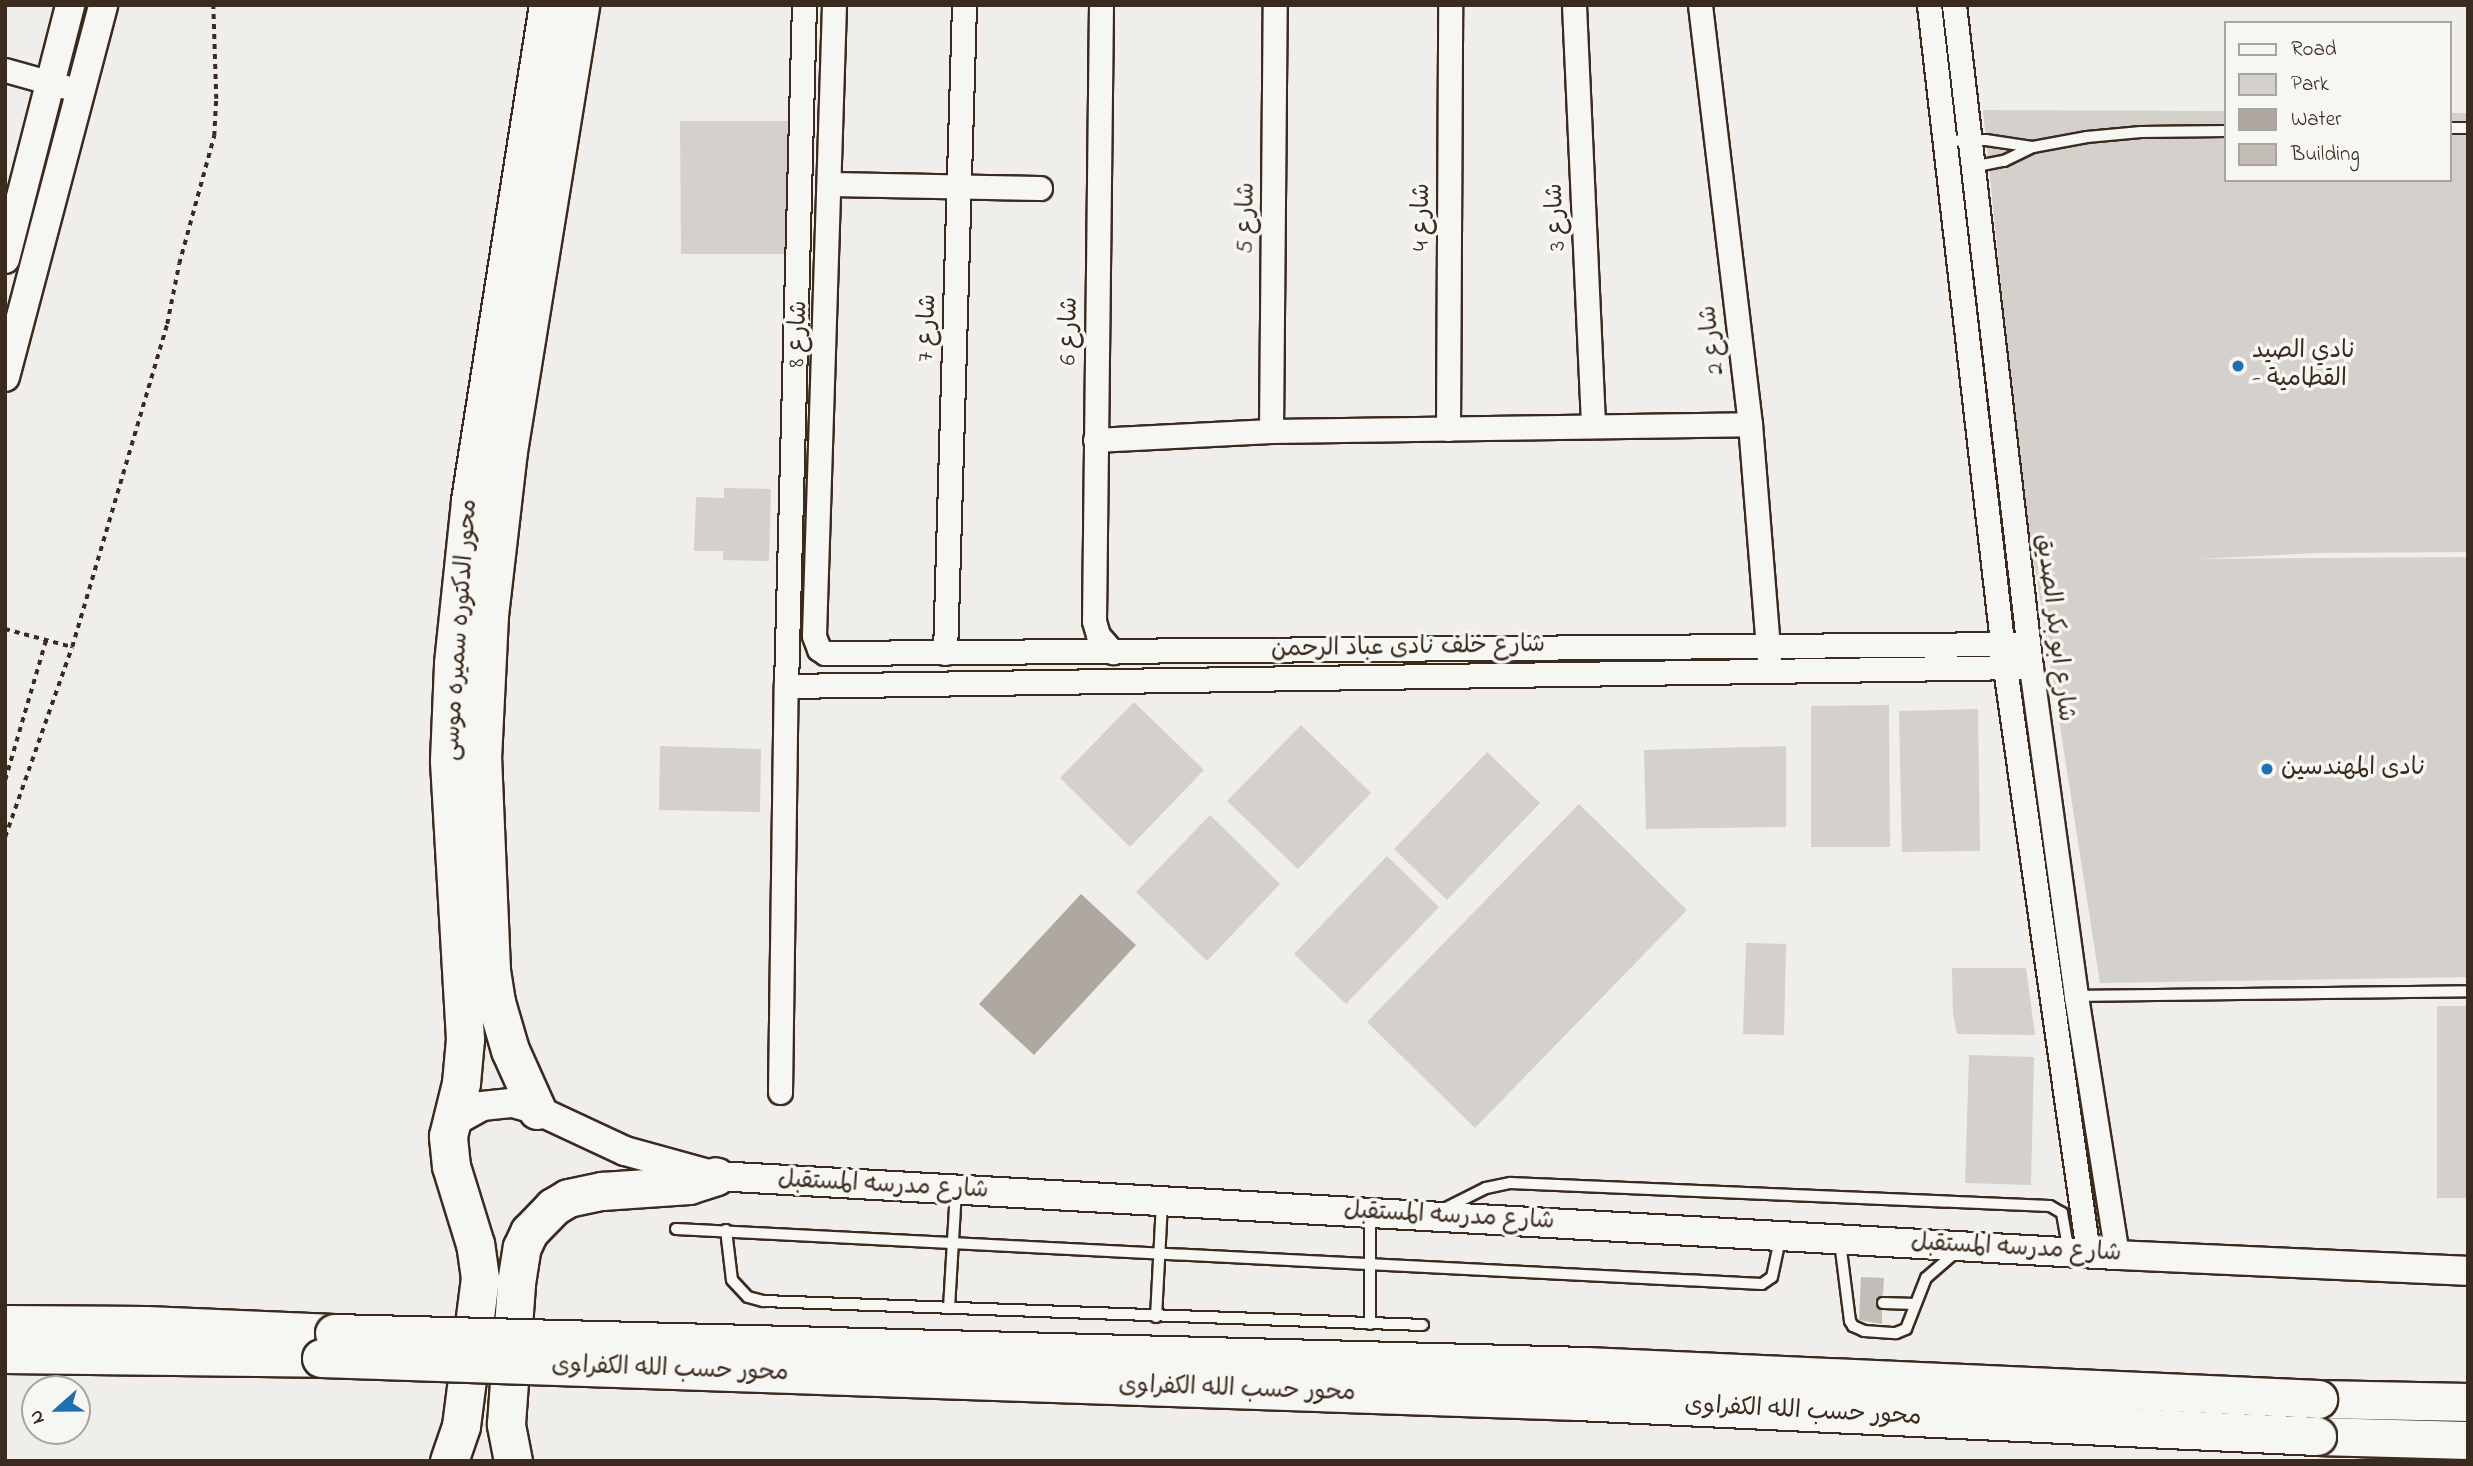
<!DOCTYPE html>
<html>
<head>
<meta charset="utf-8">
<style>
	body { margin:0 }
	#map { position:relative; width:2473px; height:1466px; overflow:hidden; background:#efeeea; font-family:"Indie Flower","Playpen Sans Arabic",sans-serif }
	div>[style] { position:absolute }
	.green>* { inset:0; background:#d4d1cc }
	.water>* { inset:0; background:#afa8a1 }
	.building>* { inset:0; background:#c2bdb7 }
	.path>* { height:3.5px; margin-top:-1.75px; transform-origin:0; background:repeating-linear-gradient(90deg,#3b2a1e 0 5px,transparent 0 10px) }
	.roads { filter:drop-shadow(2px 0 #3b2a1e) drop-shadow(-2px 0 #3b2a1e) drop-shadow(0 2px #3b2a1e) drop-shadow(0 -2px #3b2a1e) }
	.service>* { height:10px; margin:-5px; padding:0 5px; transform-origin:5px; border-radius:5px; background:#f6f6f2 }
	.minor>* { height:23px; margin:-11.5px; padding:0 11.5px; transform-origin:11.5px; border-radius:11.5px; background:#f6f6f2 }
	.tertiary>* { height:28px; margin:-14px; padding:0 14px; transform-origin:14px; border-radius:14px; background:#f6f6f2 }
	.primary>* { height:37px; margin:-18.5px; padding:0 18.5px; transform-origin:18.5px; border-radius:18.5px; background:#f6f6f2 }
	.bridges { filter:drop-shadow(2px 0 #3b2a1e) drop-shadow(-2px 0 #3b2a1e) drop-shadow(0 2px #3b2a1e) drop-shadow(0 -2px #3b2a1e) }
	.primary-bridge>* { height:37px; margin:-18.5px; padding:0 18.5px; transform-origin:18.5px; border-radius:18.5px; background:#f6f6f2 }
	.dots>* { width:19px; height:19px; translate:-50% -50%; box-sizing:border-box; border:4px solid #f6f6f2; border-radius:50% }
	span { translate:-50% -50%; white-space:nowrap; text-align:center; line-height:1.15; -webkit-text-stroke:7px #f6f6f2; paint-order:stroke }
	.street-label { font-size:24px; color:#3b2a1e }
	.poi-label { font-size:24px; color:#3b2a1e }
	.left { translate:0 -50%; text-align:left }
	.frame { position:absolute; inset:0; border:7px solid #3b2a1e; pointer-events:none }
	.legend { position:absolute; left:2224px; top:21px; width:228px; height:161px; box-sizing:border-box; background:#f6f6f2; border:2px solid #aba49d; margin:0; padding:9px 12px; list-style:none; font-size:21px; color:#3b2a1e }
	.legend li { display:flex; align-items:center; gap:14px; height:35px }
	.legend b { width:35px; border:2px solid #aba49d }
	.north { position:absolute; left:21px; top:1375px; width:70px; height:70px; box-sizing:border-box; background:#f6f6f2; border:2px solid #aba49d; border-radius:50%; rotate:249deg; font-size:19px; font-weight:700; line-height:28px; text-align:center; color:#3b2a1e }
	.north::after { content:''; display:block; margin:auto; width:24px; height:32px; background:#1f6fb2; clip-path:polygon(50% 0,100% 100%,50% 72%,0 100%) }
</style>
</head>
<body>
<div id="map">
	<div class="green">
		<div style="clip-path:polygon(1983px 110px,2226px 111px,2226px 180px,2450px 180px,2450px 113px,2468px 113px,2468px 552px,2317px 553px,2198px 559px,2468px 557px,2468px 977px,2100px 983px,2035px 566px,2030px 566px)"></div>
		<div style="clip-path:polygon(680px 121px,794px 121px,795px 254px,681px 254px)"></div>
		<div style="clip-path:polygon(724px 488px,771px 489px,769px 561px,723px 560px,723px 551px,694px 551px,696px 497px,724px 498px)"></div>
		<div style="clip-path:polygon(1134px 702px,1204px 770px,1130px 847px,1060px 778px)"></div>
		<div style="clip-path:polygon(1889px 705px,1890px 847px,1811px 847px,1811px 706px)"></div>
		<div style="clip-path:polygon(1978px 709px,1980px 851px,1902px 852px,1899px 711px)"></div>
		<div style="clip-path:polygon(1301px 725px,1371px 793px,1298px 869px,1227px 801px)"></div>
		<div style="clip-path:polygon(660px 746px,761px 749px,760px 812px,659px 810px)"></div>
		<div style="clip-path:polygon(1786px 746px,1786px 827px,1646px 829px,1644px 750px)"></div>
		<div style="clip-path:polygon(1487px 752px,1540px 803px,1447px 900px,1394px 849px)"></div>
		<div style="clip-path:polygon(1579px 804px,1687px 910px,1475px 1128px,1367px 1022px)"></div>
		<div style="clip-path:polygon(1210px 815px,1280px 884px,1207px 961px,1136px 892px)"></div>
		<div style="clip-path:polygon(1387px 856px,1439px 907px,1346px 1004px,1294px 954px)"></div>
		<div style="clip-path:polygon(1746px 943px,1786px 944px,1784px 1035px,1743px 1034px)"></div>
		<div style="clip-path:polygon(1952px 968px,2026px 968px,2035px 1035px,1957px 1034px,1953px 1014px)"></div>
		<div style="clip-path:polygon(2437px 1006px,2468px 1006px,2468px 1198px,2437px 1198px)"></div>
		<div style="clip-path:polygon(1969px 1055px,2034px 1057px,2031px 1185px,1965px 1183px)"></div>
	</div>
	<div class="water">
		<div style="clip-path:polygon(1081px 894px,1136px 945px,1034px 1055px,979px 1004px)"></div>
	</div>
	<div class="building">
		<div style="clip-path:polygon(1861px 1277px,1884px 1278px,1883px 1295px,1875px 1302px,1882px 1311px,1882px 1324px,1859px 1320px)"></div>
	</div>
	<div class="path">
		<div style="left:5px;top:629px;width:69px;rotate:15deg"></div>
		<div style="left:5px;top:780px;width:146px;rotate:-73.7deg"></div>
		<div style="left:5px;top:837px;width:201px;rotate:-70.6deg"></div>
		<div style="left:72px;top:647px;width:337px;rotate:-73.6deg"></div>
		<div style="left:167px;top:324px;width:61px;rotate:-78.7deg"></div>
		<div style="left:179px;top:264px;width:133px;rotate:-74.7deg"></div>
		<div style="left:214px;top:136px;width:37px;rotate:-87deg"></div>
		<div style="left:216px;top:99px;width:94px;rotate:-91.8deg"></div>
	</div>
	<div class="roads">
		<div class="service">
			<div style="left:2450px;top:128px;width:18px"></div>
			<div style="left:1945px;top:141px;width:41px;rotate:-1.4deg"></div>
			<div style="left:1986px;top:140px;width:48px;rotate:8.5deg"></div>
			<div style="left:1972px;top:167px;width:33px;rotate:-11deg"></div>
			<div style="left:2004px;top:161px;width:32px;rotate:-26deg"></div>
			<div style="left:2033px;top:147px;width:55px;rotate:-10.5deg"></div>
			<div style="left:2087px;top:137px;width:54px;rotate:-5.3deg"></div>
			<div style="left:2141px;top:132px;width:85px;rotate:-0.7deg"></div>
			<div style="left:2076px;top:996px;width:392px;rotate:-0.7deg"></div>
			<div style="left:1442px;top:1210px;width:49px;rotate:-26.6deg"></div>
			<div style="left:1486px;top:1188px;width:25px;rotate:-12deg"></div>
			<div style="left:1510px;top:1183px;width:540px;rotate:2.44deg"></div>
			<div style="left:2050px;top:1206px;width:14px;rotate:30deg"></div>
			<div style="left:2062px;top:1213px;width:40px;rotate:80deg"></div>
			<div style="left:676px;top:1229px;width:1087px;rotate:2.9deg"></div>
			<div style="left:1762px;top:1284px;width:12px;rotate:-35deg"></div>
			<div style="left:1772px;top:1277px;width:39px;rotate:-78deg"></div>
			<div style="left:726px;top:1230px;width:50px;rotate:83.2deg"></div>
			<div style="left:732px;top:1280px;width:23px;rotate:47deg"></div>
			<div style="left:748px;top:1297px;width:16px;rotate:15deg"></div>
			<div style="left:763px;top:1301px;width:660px;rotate:2.08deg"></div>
			<div style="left:1840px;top:1242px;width:80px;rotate:82.8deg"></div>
			<div style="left:1850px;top:1321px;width:6px;rotate:59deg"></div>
			<div style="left:1853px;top:1326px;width:12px;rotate:24deg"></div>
			<div style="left:1864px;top:1331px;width:32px;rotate:4deg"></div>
			<div style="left:1896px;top:1333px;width:11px;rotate:-22deg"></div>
			<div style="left:1906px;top:1329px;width:55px;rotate:-68.6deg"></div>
			<div style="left:1926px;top:1278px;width:40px;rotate:-41deg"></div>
			<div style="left:1883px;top:1303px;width:32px;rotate:2deg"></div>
			<div style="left:949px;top:1308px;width:118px;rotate:-86.6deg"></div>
			<div style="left:1156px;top:1317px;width:116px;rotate:-87deg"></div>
			<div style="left:1370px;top:1324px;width:111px;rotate:-90deg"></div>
		</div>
		<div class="minor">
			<div style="left:834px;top:5px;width:631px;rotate:91.82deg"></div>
			<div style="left:814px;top:636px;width:14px;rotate:69deg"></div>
			<div style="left:819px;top:649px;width:7px;rotate:34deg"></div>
			<div style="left:825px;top:653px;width:1203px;rotate:-0.43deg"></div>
			<div style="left:1101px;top:5px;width:616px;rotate:90.65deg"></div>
			<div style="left:1094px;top:621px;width:15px;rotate:74deg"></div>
			<div style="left:1098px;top:635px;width:23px;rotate:49deg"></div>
			<div style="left:1574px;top:5px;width:421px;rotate:87.4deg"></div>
			<div style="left:1700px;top:5px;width:422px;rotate:83.2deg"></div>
			<div style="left:1750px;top:424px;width:236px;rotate:85.4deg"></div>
			<div style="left:1929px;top:5px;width:667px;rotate:83.46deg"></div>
			<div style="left:2005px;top:668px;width:591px;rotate:81.92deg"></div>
			<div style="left:1954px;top:5px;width:666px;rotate:83.37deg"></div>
			<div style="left:2031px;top:667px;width:332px;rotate:82.2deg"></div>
			<div style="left:2076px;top:996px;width:262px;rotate:81deg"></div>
			<div style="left:5px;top:70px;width:78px;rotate:15.6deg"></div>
			<div style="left:830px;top:184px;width:210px;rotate:1.1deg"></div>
			<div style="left:1448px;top:429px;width:424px;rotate:-89.7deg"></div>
			<div style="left:1271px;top:431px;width:426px;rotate:-89.5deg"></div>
			<div style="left:1095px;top:440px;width:176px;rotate:-2.9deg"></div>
			<div style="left:1271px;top:431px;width:479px;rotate:-0.8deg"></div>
			<div style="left:945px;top:653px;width:648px;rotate:-88.32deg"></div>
			<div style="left:786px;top:686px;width:1232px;rotate:-0.88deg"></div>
			<div style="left:780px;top:1092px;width:406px;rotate:-89.2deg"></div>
			<div style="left:786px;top:686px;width:681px;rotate:-88.49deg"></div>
		</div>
		<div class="tertiary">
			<div style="left:5px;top:259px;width:262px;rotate:-75.6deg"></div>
			<div style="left:5px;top:377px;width:385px;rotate:-75.2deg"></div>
			<div style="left:450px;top:1124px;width:37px;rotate:-29deg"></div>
			<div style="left:482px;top:1106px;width:31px;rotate:-6deg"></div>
			<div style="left:513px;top:1103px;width:25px;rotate:16deg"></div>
			<div style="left:537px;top:1110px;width:97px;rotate:25deg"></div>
			<div style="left:625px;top:1151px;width:94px;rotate:15.4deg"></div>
			<div style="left:716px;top:1176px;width:1403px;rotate:3.23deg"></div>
			<div style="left:2117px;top:1255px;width:351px;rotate:2.6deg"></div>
		</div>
		<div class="primary">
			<div style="left:537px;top:1110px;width:66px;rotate:-114.2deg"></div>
			<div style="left:510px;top:1050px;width:50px;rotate:-106.3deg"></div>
			<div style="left:496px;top:1002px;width:32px;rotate:-99deg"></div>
			<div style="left:491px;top:970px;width:211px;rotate:-92.4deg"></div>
			<div style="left:482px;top:759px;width:144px;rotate:-87.2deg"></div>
			<div style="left:489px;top:615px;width:165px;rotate:-83.4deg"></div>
			<div style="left:508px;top:451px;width:452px;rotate:-80.8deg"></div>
			<div style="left:5px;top:1324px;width:141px;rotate:0.4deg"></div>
			<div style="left:146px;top:1325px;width:188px;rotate:2.4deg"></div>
			<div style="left:5px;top:1354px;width:316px;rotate:0.7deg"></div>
			<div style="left:2318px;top:1399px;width:150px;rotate:1.1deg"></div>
			<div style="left:2317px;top:1436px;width:151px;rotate:1.5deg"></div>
			<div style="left:449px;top:1461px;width:37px;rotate:-71deg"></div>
			<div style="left:461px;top:1426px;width:149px;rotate:-82.7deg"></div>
			<div style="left:480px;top:1278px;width:34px;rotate:-98deg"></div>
			<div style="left:475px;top:1244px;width:82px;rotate:-107.1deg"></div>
			<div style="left:451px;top:1166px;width:30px;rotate:-96deg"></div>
			<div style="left:448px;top:1136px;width:55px;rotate:-76.2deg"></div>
			<div style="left:461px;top:1083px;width:44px;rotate:-84.8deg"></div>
			<div style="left:465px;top:1039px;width:279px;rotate:-93.3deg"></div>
			<div style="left:449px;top:760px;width:97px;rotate:-87.6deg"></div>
			<div style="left:453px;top:663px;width:164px;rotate:-84deg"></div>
			<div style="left:470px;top:500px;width:501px;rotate:-81.05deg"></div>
			<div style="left:513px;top:1461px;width:38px;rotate:-101deg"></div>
			<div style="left:506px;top:1424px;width:141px;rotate:-85.9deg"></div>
			<div style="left:516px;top:1283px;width:36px;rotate:-81deg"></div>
			<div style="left:522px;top:1247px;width:17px;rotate:-65deg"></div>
			<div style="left:529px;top:1232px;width:35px;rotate:-46deg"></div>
			<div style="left:553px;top:1207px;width:17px;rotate:-31deg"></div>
			<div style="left:568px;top:1198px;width:35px;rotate:-12deg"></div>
			<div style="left:602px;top:1191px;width:87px;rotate:-3.9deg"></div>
			<div style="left:689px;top:1185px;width:28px;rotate:-18deg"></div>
		</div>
	</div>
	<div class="bridges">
		<div class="primary-bridge">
			<div style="left:334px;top:1333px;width:1252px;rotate:1.51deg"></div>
			<div style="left:1586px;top:1366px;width:733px;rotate:2.58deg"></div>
			<div style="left:321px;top:1358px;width:1257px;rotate:1.96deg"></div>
			<div style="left:1577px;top:1401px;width:741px;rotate:2.71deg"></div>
		</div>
	</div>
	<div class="dots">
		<div style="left:2238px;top:366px;background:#1f6fb2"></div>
		<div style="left:2267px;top:769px;background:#1f6fb2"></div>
	</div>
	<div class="street-label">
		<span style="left:1423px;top:217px;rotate:-90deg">شارع 4</span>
		<span style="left:1557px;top:217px;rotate:-93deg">شارع 3</span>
		<span style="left:1247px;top:218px;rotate:-89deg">شارع 5</span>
		<span style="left:928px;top:328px;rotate:-88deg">شارع 7</span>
		<span style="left:1070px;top:331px;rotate:-89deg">شارع 6</span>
		<span style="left:799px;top:334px;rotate:-88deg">شارع 8</span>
		<span style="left:1713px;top:340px;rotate:-97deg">شارع 2</span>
		<span style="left:2054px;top:628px;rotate:83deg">شارع ابو بكر الصديق</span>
		<span style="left:461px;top:630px;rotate:-86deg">محور الدكتوره سميره موسى</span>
		<span style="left:1408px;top:648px;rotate:-1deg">شارع خلف نادى عباد الرحمن</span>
		<span style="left:883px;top:1186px;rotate:3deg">شارع مدرسه المستقبل</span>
		<span style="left:1449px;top:1217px;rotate:3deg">شارع مدرسه المستقبل</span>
		<span style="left:2016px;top:1249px;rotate:3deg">شارع مدرسه المستقبل</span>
		<span style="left:670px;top:1370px;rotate:2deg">محور حسب الله الكفراوى</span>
		<span style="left:1237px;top:1390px;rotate:2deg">محور حسب الله الكفراوى</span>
		<span style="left:1803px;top:1412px;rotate:3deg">محور حسب الله الكفراوى</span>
	</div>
	<div class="poi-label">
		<span class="left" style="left:2252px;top:366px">نادي الصيد<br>- القطامية</span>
		<span class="left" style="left:2281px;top:769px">نادى المهندسين</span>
	</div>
	<div class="frame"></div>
	<ul class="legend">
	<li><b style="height:9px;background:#f6f6f2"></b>Road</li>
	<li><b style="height:19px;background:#d4d1cc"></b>Park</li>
	<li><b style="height:19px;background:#afa8a1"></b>Water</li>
	<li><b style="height:19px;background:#c2bdb7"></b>Building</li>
	</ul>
	<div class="north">N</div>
</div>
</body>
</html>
